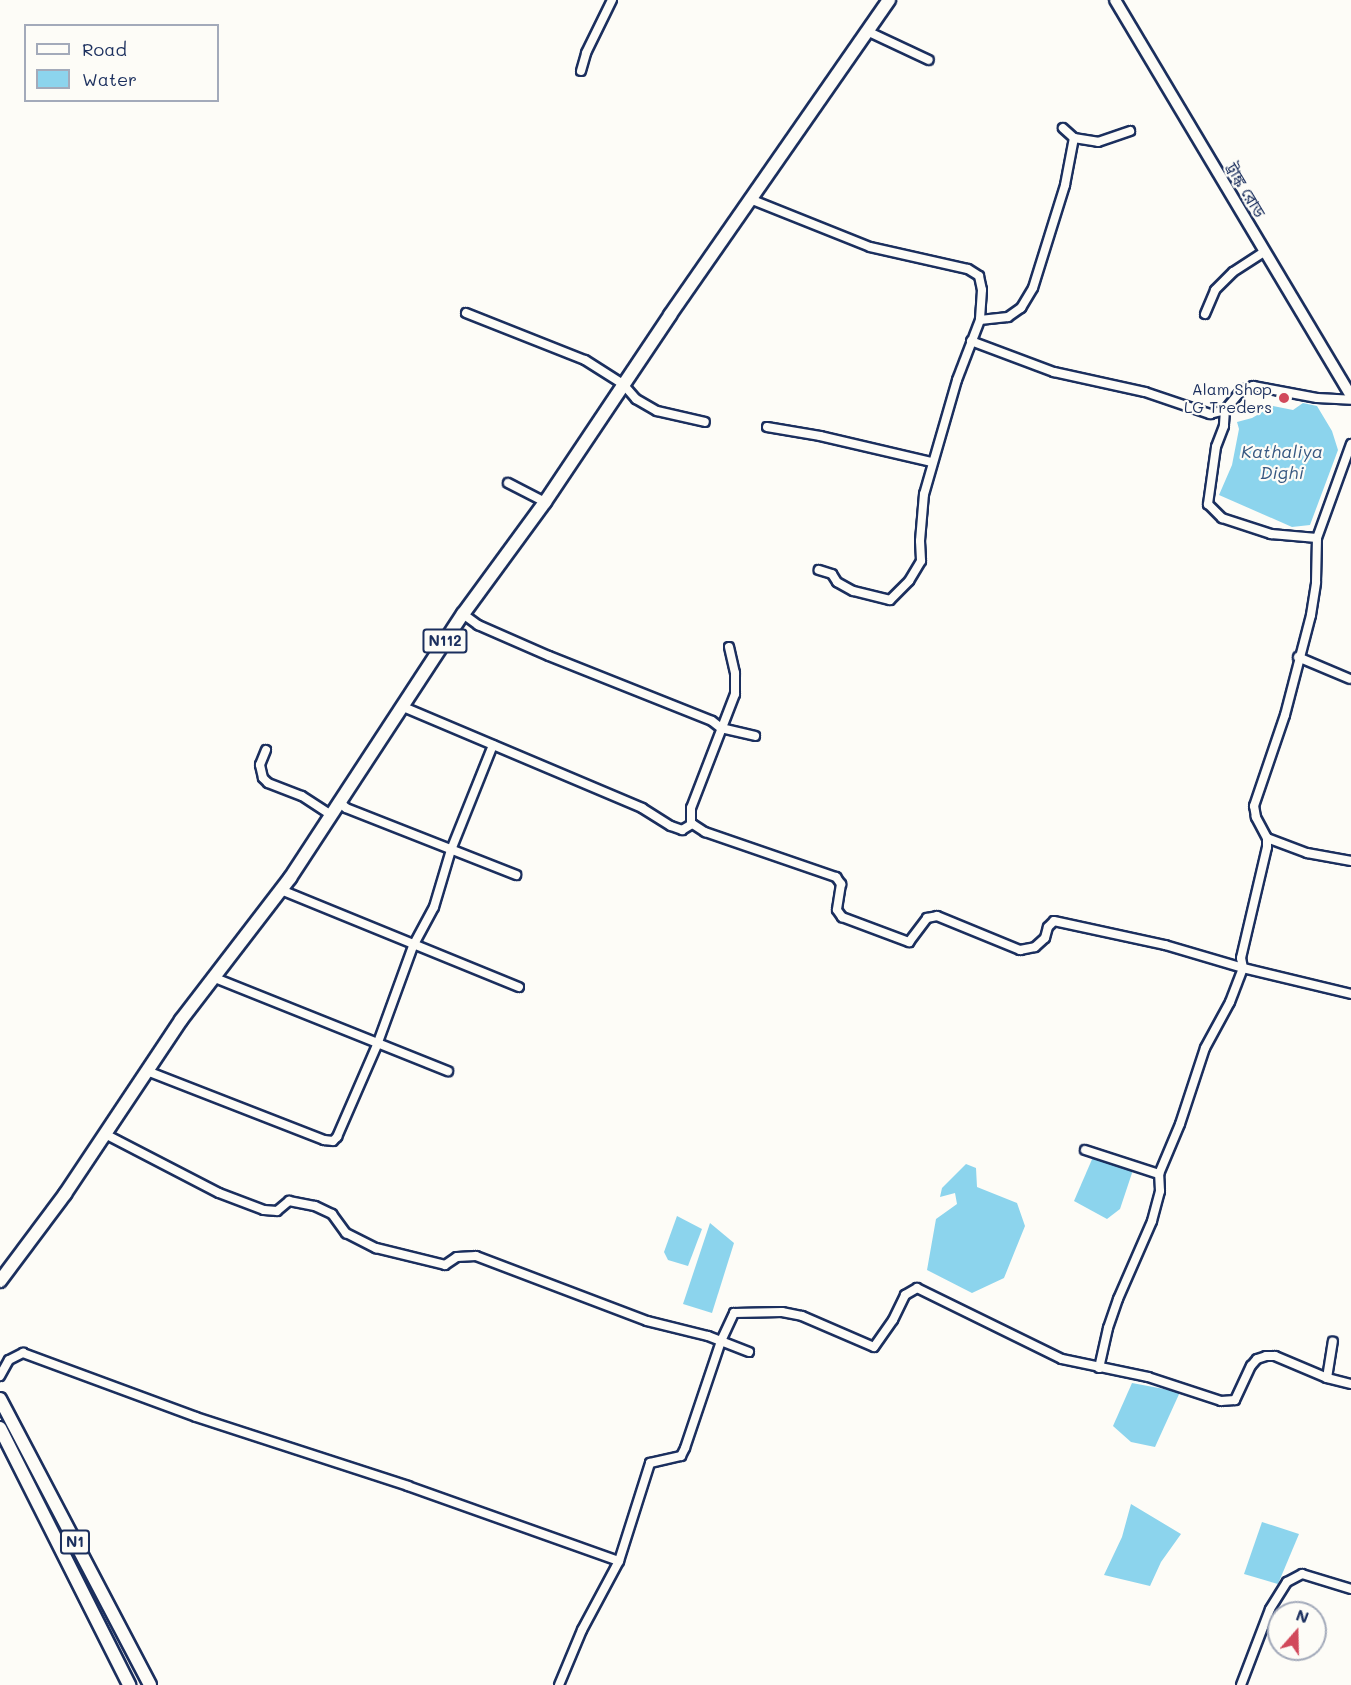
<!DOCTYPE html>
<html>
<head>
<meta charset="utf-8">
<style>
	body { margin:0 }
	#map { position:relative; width:1351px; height:1685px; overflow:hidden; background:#fdfcf7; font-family:Mali,"Noto Sans Bengali",sans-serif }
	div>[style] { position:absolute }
	.water>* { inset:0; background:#8cd4ed }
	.roads { filter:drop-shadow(2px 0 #1b2f5e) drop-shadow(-2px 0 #1b2f5e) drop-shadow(0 2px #1b2f5e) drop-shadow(0 -2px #1b2f5e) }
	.minor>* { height:8px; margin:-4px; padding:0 4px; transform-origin:4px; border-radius:4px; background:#fdfcf7 }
	.major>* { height:10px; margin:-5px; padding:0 5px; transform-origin:5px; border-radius:5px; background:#fdfcf7 }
	.highway>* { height:12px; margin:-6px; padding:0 6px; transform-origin:6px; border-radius:6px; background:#fdfcf7 }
	.dots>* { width:16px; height:16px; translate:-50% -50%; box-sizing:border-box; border:3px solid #fdfcf7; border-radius:50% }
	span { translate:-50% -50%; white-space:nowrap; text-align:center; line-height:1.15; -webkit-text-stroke:4.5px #fdfcf7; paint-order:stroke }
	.shield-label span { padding:2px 4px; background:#fdfcf7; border:2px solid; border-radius:4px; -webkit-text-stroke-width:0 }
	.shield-label { font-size:15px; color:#1b2f5e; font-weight:700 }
	.street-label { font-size:16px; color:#1b2f5e }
	.poi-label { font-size:16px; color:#1b2f5e }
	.right { translate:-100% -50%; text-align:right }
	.water-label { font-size:18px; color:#375882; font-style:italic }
	.legend { position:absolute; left:24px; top:24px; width:195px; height:78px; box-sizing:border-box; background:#fdfcf7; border:2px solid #a3aaba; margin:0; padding:8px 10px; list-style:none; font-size:18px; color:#1b2f5e }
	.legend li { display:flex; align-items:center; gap:12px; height:30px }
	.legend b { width:30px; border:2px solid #a3aaba }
	.north { position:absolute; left:1267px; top:1601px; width:60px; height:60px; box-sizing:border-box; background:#fdfcf7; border:2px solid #a3aaba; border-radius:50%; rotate:20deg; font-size:16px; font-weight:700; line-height:24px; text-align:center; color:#1b2f5e }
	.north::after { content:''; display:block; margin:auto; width:21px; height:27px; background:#d1495b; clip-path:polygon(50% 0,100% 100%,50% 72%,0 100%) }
</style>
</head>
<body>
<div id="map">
	<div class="water">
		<div style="clip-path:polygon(1303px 403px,1317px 406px,1332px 431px,1338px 450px,1310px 525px,1292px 527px,1219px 495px,1232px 465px,1239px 429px,1237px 422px,1252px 418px,1273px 406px,1293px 410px)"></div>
		<div style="clip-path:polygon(1093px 1157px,1133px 1170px,1120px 1209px,1107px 1219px,1074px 1201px)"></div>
		<div style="clip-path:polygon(966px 1164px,976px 1168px,977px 1187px,1017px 1203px,1025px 1226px,1004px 1278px,972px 1293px,927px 1270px,936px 1219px,957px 1204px,955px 1193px,940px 1197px,942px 1188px)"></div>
		<div style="clip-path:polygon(677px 1216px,702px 1229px,688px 1266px,668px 1260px,664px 1252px)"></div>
		<div style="clip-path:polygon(710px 1223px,734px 1243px,712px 1313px,683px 1304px)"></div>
		<div style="clip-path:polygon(1132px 1383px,1180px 1392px,1155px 1447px,1131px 1442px,1113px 1426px)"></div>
		<div style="clip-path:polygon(1131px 1504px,1181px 1534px,1161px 1562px,1150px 1586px,1104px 1575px,1122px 1537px)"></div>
		<div style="clip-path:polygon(1262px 1522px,1299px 1534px,1278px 1584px,1244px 1574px)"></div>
	</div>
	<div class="roads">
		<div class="minor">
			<div style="left:867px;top:31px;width:68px;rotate:25.1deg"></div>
			<div style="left:581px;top:71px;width:19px;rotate:-74deg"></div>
			<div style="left:586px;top:53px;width:59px;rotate:-63.9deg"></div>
			<div style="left:1074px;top:138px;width:24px;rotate:9deg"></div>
			<div style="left:1098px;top:142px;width:34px;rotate:-19deg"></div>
			<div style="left:750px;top:199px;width:129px;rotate:21.8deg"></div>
			<div style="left:870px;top:247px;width:100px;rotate:12.7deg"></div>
			<div style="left:968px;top:269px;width:13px;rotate:32deg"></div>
			<div style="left:979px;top:276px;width:14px;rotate:78deg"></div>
			<div style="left:982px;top:290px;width:30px;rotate:94deg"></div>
			<div style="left:980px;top:320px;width:64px;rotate:111deg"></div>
			<div style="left:957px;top:380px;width:119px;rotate:106.1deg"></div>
			<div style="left:924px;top:494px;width:47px;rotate:94.9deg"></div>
			<div style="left:920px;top:541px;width:20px;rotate:87deg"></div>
			<div style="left:921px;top:561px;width:23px;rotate:121deg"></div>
			<div style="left:909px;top:581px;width:27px;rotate:135deg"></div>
			<div style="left:890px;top:600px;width:38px;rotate:-166deg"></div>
			<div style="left:853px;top:591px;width:18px;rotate:-151deg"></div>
			<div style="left:837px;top:582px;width:9px;rotate:-122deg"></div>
			<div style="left:832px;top:574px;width:14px;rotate:-163deg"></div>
			<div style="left:466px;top:313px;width:128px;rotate:21.6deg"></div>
			<div style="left:585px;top:360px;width:45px;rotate:32.3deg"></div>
			<div style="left:623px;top:384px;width:20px;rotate:49deg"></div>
			<div style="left:636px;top:399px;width:24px;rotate:30deg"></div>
			<div style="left:657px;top:411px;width:49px;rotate:12.9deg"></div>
			<div style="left:1205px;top:314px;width:26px;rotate:-67deg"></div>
			<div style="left:1215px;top:290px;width:25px;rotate:-45deg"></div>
			<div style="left:1233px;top:272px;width:38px;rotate:-33deg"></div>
			<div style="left:980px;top:320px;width:28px;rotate:-6deg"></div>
			<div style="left:1008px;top:317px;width:16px;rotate:-35deg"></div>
			<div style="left:1021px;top:308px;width:23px;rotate:-59deg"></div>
			<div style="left:1033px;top:288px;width:108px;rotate:-72.7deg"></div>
			<div style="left:1065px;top:185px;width:48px;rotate:-79.2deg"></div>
			<div style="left:1074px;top:138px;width:15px;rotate:-138deg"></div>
			<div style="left:971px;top:341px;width:89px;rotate:20.5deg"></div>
			<div style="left:1054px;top:372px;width:93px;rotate:12.4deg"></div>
			<div style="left:1145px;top:392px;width:69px;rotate:18.7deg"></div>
			<div style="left:1210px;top:414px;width:16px;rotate:-15deg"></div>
			<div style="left:1225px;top:410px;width:26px;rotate:-50deg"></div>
			<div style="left:1242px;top:390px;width:12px;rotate:-20deg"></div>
			<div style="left:1253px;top:386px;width:65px;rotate:10.6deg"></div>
			<div style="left:1317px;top:398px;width:34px;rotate:3deg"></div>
			<div style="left:1225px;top:410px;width:16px;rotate:94deg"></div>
			<div style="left:1224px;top:426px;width:22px;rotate:111deg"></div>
			<div style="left:1216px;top:447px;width:58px;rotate:98deg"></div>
			<div style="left:1208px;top:504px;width:20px;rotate:45deg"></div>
			<div style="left:1222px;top:518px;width:52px;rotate:18.1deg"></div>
			<div style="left:1271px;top:534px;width:46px;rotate:5deg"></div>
			<div style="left:767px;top:427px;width:54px;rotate:9.6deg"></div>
			<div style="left:820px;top:436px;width:115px;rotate:13.1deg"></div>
			<div style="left:508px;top:483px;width:42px;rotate:27.2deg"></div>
			<div style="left:463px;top:614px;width:19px;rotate:36deg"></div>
			<div style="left:478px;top:625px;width:77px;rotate:23.6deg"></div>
			<div style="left:549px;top:656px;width:175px;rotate:21.7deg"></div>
			<div style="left:712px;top:721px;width:11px;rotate:38deg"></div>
			<div style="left:721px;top:728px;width:35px;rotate:13deg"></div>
			<div style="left:729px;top:647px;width:27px;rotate:77deg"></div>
			<div style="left:735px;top:673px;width:21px;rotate:90deg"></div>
			<div style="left:735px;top:694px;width:122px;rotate:111.1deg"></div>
			<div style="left:691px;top:808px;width:15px;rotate:90deg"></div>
			<div style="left:691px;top:823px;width:17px;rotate:33deg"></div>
			<div style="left:705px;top:832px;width:139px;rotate:19deg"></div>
			<div style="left:836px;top:877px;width:9px;rotate:54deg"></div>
			<div style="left:841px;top:884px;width:26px;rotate:99deg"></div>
			<div style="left:837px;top:910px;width:9px;rotate:54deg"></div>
			<div style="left:842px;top:917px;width:72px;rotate:20.5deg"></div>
			<div style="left:909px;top:942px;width:30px;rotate:-53deg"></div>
			<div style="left:927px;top:918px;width:10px;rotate:-11deg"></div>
			<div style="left:937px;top:916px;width:90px;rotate:22.3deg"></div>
			<div style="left:1020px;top:950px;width:15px;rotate:-11deg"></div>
			<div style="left:1035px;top:947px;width:13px;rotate:-42deg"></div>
			<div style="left:1045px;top:938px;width:11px;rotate:-75deg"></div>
			<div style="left:1048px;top:927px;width:8px;rotate:-45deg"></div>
			<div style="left:1054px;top:921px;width:114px;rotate:12.2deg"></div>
			<div style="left:1165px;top:945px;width:81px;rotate:16.4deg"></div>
			<div style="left:1243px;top:968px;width:111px;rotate:13.5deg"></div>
			<div style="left:1298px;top:657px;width:56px;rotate:22.9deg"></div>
			<div style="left:401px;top:706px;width:262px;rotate:22.9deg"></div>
			<div style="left:642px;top:808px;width:34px;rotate:32deg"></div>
			<div style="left:671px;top:826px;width:12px;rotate:20deg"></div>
			<div style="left:682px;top:830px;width:12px;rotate:-31deg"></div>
			<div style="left:266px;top:750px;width:16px;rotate:112deg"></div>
			<div style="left:260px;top:765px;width:13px;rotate:77deg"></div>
			<div style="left:263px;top:778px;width:7px;rotate:45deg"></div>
			<div style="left:268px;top:783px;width:36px;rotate:21deg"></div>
			<div style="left:302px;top:796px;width:35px;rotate:33deg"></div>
			<div style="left:341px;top:803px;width:7px;rotate:45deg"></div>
			<div style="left:346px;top:808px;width:183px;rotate:21.5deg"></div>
			<div style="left:1267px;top:838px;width:43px;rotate:20.6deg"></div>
			<div style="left:1307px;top:853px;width:45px;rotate:10.3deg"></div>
			<div style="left:281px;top:890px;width:257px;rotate:22.2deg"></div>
			<div style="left:215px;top:978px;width:251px;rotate:21.8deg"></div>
			<div style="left:147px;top:1071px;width:190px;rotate:21.3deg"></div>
			<div style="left:324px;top:1140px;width:9px;rotate:6deg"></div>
			<div style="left:333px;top:1141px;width:6px;rotate:-45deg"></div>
			<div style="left:337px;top:1137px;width:100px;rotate:-66.5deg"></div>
			<div style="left:377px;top:1045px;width:105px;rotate:-70deg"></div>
			<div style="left:413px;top:946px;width:44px;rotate:-61.7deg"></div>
			<div style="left:434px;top:907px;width:59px;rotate:-73.4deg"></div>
			<div style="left:451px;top:850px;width:113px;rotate:-68.2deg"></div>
			<div style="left:105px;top:1134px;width:128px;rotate:27.4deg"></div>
			<div style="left:219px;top:1193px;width:48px;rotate:20.7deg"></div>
			<div style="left:264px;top:1210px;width:13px;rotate:4deg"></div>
			<div style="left:277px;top:1211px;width:16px;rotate:-40deg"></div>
			<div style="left:289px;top:1201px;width:26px;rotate:11deg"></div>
			<div style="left:315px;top:1206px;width:19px;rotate:25deg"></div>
			<div style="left:332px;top:1214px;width:24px;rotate:54deg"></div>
			<div style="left:346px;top:1233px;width:34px;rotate:27deg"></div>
			<div style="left:376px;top:1248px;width:71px;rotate:13.8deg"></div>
			<div style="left:445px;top:1265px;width:14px;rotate:-34deg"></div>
			<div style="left:457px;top:1257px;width:19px;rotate:-3deg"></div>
			<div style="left:476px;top:1256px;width:183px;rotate:20.8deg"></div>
			<div style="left:647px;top:1321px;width:63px;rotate:13.8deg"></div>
			<div style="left:708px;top:1336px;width:44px;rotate:21.3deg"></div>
			<div style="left:1085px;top:1150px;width:78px;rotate:18deg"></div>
			<div style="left:1099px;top:1368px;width:41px;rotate:-77.3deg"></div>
			<div style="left:1108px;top:1328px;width:31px;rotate:-71deg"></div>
			<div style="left:1118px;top:1299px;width:85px;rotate:-66.4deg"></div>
			<div style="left:1152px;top:1221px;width:31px;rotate:-75deg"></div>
			<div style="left:1160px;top:1191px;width:17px;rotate:-93deg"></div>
			<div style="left:1159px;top:1174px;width:54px;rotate:-67.2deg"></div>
			<div style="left:1180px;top:1124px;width:80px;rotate:-71.8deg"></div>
			<div style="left:1205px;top:1048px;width:52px;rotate:-61.5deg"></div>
			<div style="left:1230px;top:1002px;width:36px;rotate:-69deg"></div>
			<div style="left:1243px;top:968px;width:10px;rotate:-101deg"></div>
			<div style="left:1241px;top:958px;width:114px;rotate:-76.8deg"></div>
			<div style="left:1267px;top:847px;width:9px;rotate:-90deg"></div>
			<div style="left:1267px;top:838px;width:24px;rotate:-118deg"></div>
			<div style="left:1256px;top:817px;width:11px;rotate:-100deg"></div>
			<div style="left:1254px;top:806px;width:96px;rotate:-71.2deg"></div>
			<div style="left:1285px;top:715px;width:103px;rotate:-75.4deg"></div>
			<div style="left:1311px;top:615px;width:33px;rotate:-81deg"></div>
			<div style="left:1316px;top:582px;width:44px;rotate:-88.7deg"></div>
			<div style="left:1317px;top:538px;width:100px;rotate:-70.1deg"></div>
			<div style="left:0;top:1376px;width:18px;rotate:-61deg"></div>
			<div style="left:9px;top:1360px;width:16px;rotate:-27deg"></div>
			<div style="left:23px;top:1353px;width:184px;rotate:20.3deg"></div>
			<div style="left:196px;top:1417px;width:223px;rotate:18deg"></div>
			<div style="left:408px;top:1486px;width:224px;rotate:19.6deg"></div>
			<div style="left:1327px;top:1378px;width:37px;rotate:-81deg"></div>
			<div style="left:559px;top:1685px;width:60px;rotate:-67.3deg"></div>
			<div style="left:582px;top:1630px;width:78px;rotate:-61.8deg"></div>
			<div style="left:619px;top:1561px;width:103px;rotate:-72.4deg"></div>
			<div style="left:650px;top:1463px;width:32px;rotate:-13deg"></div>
			<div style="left:681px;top:1456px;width:9px;rotate:-63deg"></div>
			<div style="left:685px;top:1448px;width:113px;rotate:-71.4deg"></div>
			<div style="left:721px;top:1341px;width:31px;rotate:-65deg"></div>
			<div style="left:734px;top:1313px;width:48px;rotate:-1.2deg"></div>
			<div style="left:782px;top:1312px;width:20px;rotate:11deg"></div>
			<div style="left:802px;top:1316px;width:78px;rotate:23.3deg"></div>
			<div style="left:874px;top:1347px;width:33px;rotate:-55deg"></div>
			<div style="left:893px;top:1320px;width:28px;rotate:-64deg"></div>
			<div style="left:905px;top:1295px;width:14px;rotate:-30deg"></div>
			<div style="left:917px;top:1288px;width:161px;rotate:26.1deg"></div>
			<div style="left:1062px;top:1359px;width:88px;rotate:11.8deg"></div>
			<div style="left:1148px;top:1377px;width:77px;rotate:18.2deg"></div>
			<div style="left:1221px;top:1401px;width:14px;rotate:-4deg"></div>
			<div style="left:1235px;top:1400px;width:38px;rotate:-65deg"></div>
			<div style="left:1251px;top:1366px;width:9px;rotate:-49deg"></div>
			<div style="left:1257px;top:1359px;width:9px;rotate:-18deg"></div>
			<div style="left:1266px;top:1356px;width:9px"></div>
			<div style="left:1275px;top:1356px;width:56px;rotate:22.9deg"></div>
			<div style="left:1327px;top:1378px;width:25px;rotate:14deg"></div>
			<div style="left:1241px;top:1685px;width:81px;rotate:-69.1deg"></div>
			<div style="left:1270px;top:1609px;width:32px;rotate:-58deg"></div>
			<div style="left:1287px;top:1582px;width:17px;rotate:-28deg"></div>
			<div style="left:1302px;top:1574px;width:51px;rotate:17deg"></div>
		</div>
		<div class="major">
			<div style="left:1115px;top:0;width:461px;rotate:59.2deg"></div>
		</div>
		<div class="highway">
			<div style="left:0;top:1281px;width:109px;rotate:-53.2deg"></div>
			<div style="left:65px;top:1194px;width:209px;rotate:-56.3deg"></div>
			<div style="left:181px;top:1020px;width:179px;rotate:-52.5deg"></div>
			<div style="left:290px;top:878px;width:316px;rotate:-56.8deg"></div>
			<div style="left:463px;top:614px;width:139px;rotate:-53.8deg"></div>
			<div style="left:545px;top:502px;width:225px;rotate:-56.2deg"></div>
			<div style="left:670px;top:315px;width:384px;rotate:-55.2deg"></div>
			<div style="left:0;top:1399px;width:323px;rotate:62.3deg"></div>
			<div style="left:0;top:1428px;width:288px;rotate:63.3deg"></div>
		</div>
	</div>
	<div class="dots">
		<div style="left:1284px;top:398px;background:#d1495b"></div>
	</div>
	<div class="shield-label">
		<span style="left:445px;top:641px">N112</span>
		<span style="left:75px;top:1542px">N1</span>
	</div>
	<div class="street-label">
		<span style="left:1246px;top:190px;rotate:59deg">ট্রাঙ্ক রোড</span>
	</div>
	<div class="poi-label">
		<span class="right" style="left:1272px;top:398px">Alam Shop<br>LG Treders</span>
	</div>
	<div class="water-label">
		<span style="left:1282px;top:462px">Kathaliya<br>Dighi</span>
	</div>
	<ul class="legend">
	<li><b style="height:8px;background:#fdfcf7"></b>Road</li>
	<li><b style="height:16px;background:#8cd4ed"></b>Water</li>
	</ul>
	<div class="north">N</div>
</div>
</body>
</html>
